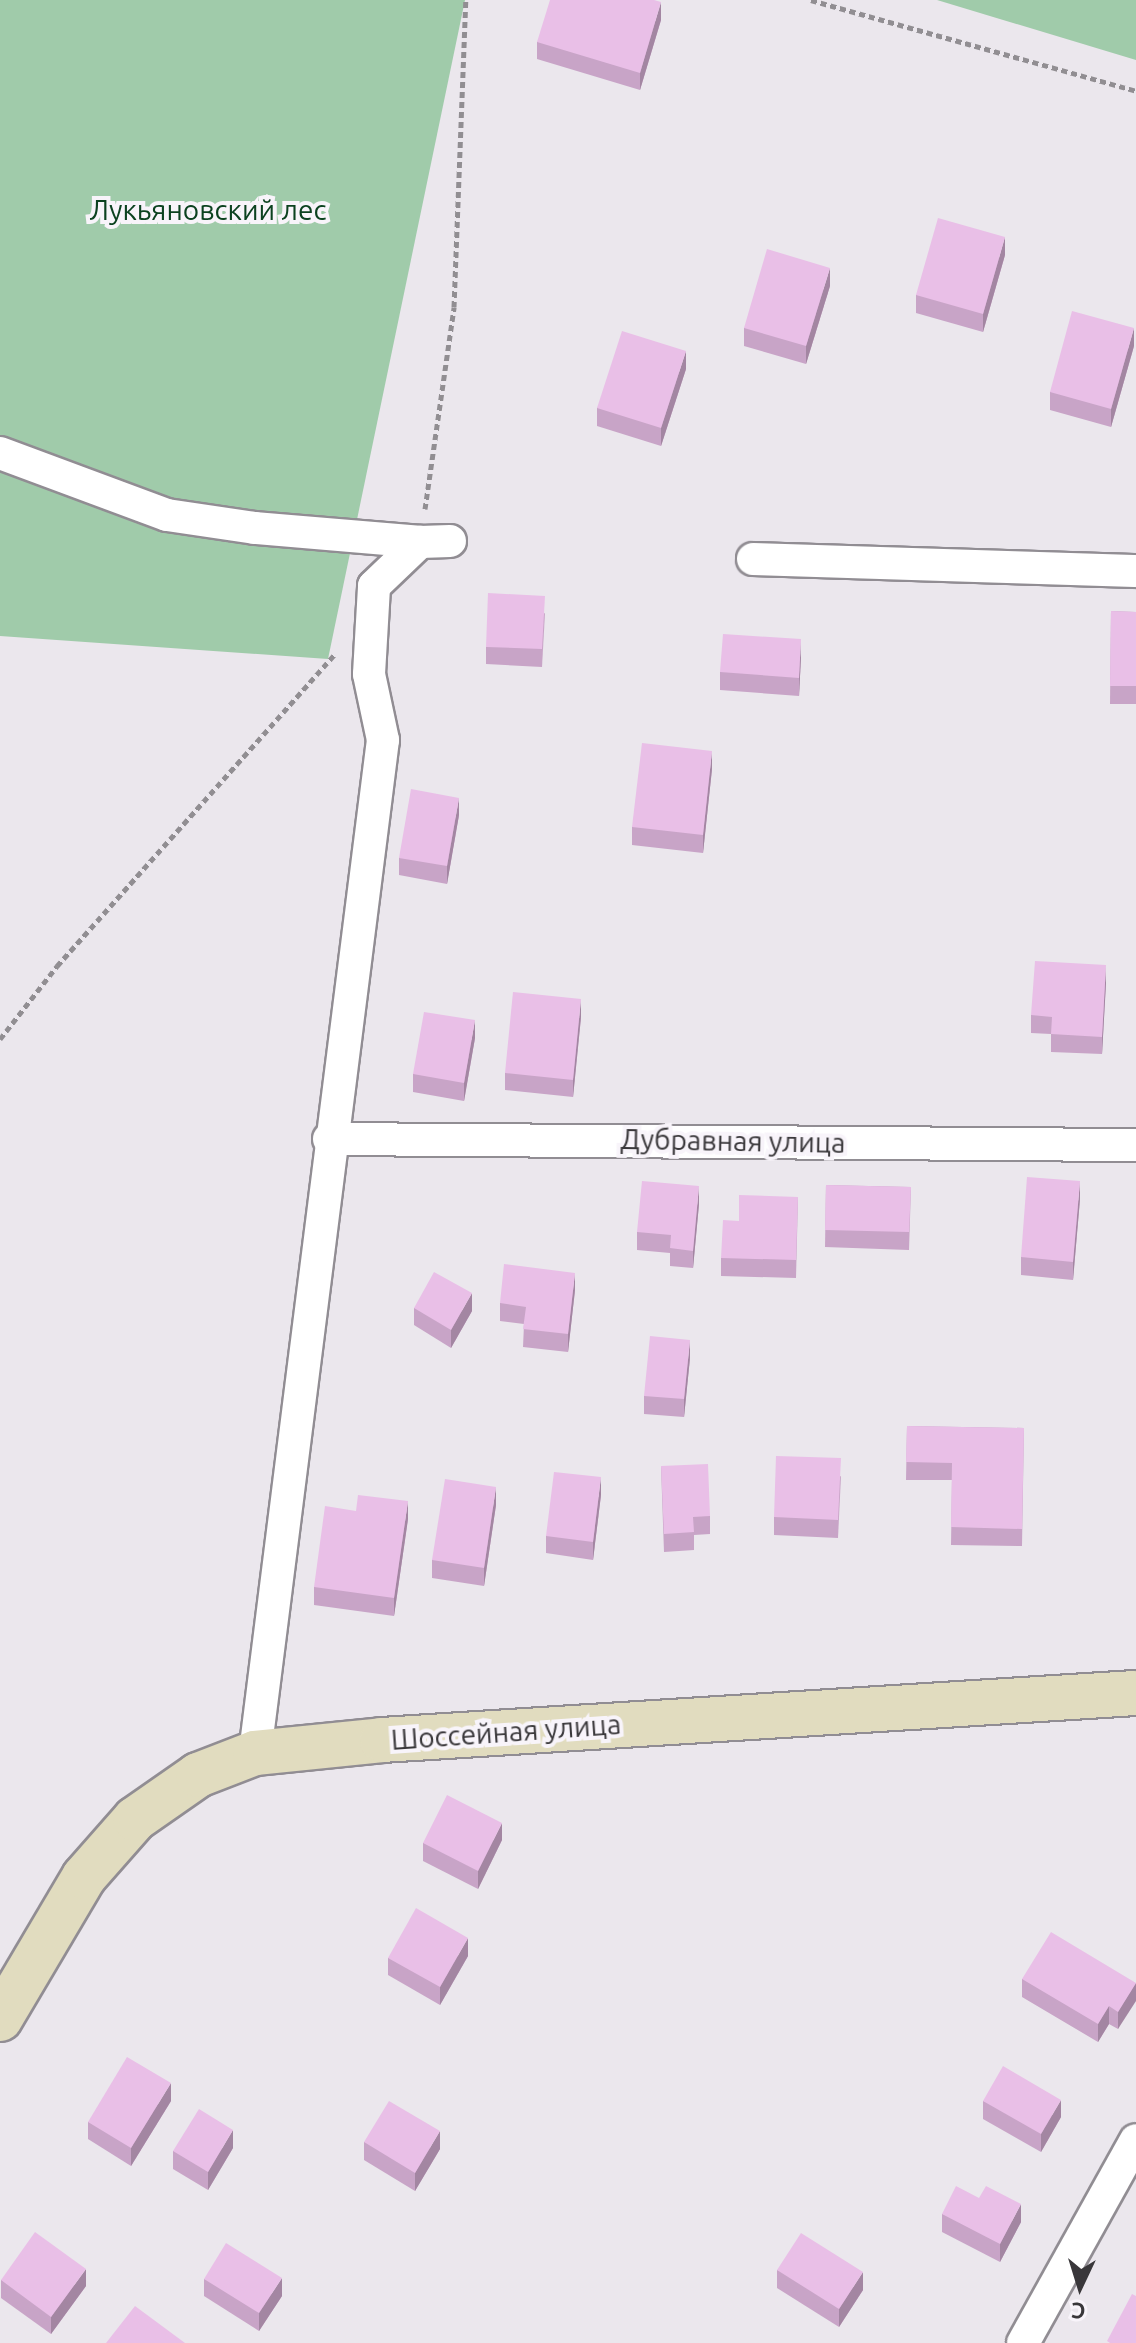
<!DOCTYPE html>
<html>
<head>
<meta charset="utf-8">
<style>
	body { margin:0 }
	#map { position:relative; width:1136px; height:2343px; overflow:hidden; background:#ebe7ed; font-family:Ubuntu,sans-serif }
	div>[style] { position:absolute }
	.green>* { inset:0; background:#a0cbaa }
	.path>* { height:5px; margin-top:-2.5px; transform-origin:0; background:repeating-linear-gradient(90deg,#918e92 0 6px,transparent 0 10px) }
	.roads { filter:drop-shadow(2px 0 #918d93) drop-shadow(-2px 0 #918d93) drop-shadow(0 2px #918d93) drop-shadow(0 -2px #918d93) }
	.street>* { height:32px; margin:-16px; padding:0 16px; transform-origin:16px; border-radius:16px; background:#fff }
	.secondary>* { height:44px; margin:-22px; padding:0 22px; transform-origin:22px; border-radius:22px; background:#e1dcbf }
	.wall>* { inset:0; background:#c8a4c7 }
	.shaded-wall>* { inset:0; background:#a386a2 }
	.building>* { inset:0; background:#e9bfe7 }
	span { translate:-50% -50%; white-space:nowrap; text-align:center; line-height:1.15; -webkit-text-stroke:8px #f8f4fa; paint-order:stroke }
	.park-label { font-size:28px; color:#0c4220 }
	.street-label { font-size:28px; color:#39373a }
	.north { position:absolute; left:1040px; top:2247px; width:80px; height:80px; -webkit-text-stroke:6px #f8f4fa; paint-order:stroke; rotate:184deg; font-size:22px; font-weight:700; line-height:32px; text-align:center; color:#39373a }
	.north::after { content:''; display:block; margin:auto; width:28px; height:36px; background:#39373a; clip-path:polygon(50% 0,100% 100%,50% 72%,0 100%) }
</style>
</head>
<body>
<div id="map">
	<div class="green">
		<div style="clip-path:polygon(0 0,465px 0,328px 659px,0 636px)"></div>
		<div style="clip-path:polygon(937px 0,1136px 0,1136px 60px)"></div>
	</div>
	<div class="path">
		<div style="left:811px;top:0;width:337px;rotate:15.6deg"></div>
		<div style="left:425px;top:509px;width:204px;rotate:-81.8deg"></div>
		<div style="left:454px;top:307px;width:307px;rotate:-87.8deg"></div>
		<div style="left:0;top:1039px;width:93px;rotate:-52deg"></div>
		<div style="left:57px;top:966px;width:418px;rotate:-48.3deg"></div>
	</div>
	<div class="roads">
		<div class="street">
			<div style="left:0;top:453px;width:178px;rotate:20.4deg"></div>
			<div style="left:167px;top:515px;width:89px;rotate:8.4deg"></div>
			<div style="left:255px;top:528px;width:166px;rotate:4.8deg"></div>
			<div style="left:753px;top:559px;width:383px;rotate:1.8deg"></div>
			<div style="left:329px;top:1139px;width:807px;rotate:0.43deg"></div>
			<div style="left:255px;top:1753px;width:1021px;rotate:-82.8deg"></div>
			<div style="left:383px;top:740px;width:67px;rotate:-102deg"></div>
			<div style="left:369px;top:674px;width:88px;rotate:-86.7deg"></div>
			<div style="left:374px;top:586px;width:64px;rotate:-43.7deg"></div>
			<div style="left:420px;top:542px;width:30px;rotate:-2deg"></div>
			<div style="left:1023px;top:2343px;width:232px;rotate:-60.9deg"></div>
		</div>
		<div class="secondary">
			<div style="left:0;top:2019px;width:165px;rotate:-59.4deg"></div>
			<div style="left:84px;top:1877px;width:77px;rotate:-48.7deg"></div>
			<div style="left:135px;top:1819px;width:77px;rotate:-34.9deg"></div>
			<div style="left:198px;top:1775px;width:61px;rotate:-21.1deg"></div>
			<div style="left:255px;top:1753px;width:128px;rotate:-5.8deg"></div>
			<div style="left:382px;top:1740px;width:755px;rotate:-3.57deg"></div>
		</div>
	</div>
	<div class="wall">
		<div style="clip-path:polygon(661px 20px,640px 90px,537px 59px,537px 42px)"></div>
		<div style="clip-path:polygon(1005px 255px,983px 332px,916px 313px,916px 295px)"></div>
		<div style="clip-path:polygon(830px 286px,806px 364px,744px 346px,744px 328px)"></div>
		<div style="clip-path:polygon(1134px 346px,1111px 427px,1050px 410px,1050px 392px)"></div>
		<div style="clip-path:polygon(686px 369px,661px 446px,597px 426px,597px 408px)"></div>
		<div style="clip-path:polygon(1111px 611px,1136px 612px,1136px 704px,1110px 704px)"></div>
		<div style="clip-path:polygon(545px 613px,542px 667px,486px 664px,486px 647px)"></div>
		<div style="clip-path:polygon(801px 657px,799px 696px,720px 690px,720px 672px)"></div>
		<div style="clip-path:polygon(712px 769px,703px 853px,632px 845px,632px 827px)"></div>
		<div style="clip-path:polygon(459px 815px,447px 884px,399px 875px,399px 858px)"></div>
		<div style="clip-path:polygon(1106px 983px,1102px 1054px,1051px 1052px,1051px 1034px,1031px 1033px,1031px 1015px)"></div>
		<div style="clip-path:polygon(581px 1017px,573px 1097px,505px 1090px,505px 1073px)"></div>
		<div style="clip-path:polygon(475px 1038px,464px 1101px,413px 1092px,413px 1074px)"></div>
		<div style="clip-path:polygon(826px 1185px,911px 1187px,909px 1250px,825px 1247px)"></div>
		<div style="clip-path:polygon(798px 1197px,796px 1278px,721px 1276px,721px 1258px,739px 1221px)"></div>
		<div style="clip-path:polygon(1080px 1199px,1073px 1280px,1021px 1275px,1021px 1257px)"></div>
		<div style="clip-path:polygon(699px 1204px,693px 1268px,670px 1266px,670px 1253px,637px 1250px,637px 1232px)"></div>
		<div style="clip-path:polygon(575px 1290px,568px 1352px,523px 1347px,524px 1324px,500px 1321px,500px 1303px)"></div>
		<div style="clip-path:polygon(414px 1308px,472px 1311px,451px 1348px,414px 1325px)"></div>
		<div style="clip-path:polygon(690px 1358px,684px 1417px,644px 1414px,644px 1396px)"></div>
		<div style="clip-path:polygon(907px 1426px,1024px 1428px,1022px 1546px,951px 1545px,952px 1480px,906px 1480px)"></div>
		<div style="clip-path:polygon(661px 1466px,710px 1516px,710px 1534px,694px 1535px,694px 1550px,664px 1552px)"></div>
		<div style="clip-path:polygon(841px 1476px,838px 1538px,774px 1535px,774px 1517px)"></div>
		<div style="clip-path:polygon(601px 1495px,593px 1560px,546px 1553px,546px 1536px)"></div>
		<div style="clip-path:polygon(496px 1505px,484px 1586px,432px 1578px,432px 1560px)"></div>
		<div style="clip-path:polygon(408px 1519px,394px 1616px,314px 1605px,314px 1587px)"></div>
		<div style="clip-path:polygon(502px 1840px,478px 1889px,423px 1861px,423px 1843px)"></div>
		<div style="clip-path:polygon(468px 1956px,440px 2005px,388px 1975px,388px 1958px)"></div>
		<div style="clip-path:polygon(1022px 1979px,1136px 1983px,1118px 2029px,1109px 2024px,1098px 2042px,1022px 1997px)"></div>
		<div style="clip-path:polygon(171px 2101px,131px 2166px,88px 2139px,88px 2122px)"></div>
		<div style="clip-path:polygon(983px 2101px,1061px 2117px,1041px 2152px,983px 2119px)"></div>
		<div style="clip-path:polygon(364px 2142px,440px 2149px,415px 2191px,364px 2160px)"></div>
		<div style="clip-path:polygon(233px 2148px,208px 2190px,173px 2169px,173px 2151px)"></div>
		<div style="clip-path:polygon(942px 2214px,1021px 2222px,1000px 2262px,942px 2232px)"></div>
		<div style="clip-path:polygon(777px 2270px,863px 2290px,839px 2327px,777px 2288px)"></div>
		<div style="clip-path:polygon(204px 2279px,282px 2296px,259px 2331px,204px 2296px)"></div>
		<div style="clip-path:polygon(1px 2280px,86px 2286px,51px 2334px,1px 2298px)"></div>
	</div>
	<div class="shaded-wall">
		<div style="clip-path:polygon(661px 2px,661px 20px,640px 90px,640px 73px)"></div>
		<div style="clip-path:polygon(1005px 237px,1005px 255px,983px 332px,983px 314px)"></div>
		<div style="clip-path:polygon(830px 268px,830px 286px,806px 364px,806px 346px)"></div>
		<div style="clip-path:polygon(1134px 328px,1134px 346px,1111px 427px,1111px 409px)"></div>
		<div style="clip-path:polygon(686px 351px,686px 369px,661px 446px,661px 428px)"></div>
		<div style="clip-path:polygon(801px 639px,801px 657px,799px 696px,799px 678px)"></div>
		<div style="clip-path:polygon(712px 751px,712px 769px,703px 853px,703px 835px)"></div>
		<div style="clip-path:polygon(459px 798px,459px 815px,447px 884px,447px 866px)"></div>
		<div style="clip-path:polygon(1106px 965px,1106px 983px,1102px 1054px,1102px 1037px)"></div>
		<div style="clip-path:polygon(581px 999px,581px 1017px,573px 1097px,573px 1080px)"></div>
		<div style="clip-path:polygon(475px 1020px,475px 1038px,464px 1101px,464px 1083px)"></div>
		<div style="clip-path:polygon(1080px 1181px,1080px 1199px,1073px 1280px,1073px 1262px)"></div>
		<div style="clip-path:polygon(699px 1186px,699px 1204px,693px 1268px,693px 1251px)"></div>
		<div style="clip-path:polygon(575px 1273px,575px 1290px,568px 1352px,568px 1334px)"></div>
		<div style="clip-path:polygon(472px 1293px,472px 1311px,451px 1348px,451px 1330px)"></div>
		<div style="clip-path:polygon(690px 1340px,690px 1358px,684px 1417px,684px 1399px)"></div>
		<div style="clip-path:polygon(601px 1477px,601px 1495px,593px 1560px,593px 1542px)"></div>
		<div style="clip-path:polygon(496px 1487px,496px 1505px,484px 1586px,484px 1568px)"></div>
		<div style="clip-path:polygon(408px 1501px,408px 1519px,394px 1616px,394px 1598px)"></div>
		<div style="clip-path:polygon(502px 1823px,502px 1840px,478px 1889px,478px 1871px)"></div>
		<div style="clip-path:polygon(468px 1938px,468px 1956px,440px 2005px,440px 1987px)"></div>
		<div style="clip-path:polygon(1136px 1983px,1136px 2001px,1118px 2029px,1118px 2012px)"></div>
		<div style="clip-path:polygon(1109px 2006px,1109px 2024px,1098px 2042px,1098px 2024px)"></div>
		<div style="clip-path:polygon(171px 2083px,171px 2101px,131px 2166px,131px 2148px)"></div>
		<div style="clip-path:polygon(1061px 2100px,1061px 2117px,1041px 2152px,1041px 2134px)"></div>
		<div style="clip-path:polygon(233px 2130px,233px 2148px,208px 2190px,208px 2172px)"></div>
		<div style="clip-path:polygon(440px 2131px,440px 2149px,415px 2191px,415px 2173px)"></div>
		<div style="clip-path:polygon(1021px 2204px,1021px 2222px,1000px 2262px,1000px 2244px)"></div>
		<div style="clip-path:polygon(86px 2269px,86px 2286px,51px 2334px,51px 2317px)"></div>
		<div style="clip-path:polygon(863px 2272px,863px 2290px,839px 2327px,839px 2309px)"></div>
		<div style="clip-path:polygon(282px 2278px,282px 2296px,259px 2331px,259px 2313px)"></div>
	</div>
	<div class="building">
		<div style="clip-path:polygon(550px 0,654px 0,661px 2px,640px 73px,537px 42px)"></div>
		<div style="clip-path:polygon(938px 218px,1005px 237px,983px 314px,916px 295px)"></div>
		<div style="clip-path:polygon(767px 249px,830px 268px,806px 346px,744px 328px)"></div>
		<div style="clip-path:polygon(1072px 311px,1134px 328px,1111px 409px,1050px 392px)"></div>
		<div style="clip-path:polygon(622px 331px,686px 351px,661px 428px,597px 408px)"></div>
		<div style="clip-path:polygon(488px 593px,545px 596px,542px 649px,486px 647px)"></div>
		<div style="clip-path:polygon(1111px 611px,1136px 612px,1136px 686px,1110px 686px)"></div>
		<div style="clip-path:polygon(723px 634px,801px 639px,799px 678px,720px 672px)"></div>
		<div style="clip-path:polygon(642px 743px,712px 751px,703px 835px,632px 827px)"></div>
		<div style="clip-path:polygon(411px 789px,459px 798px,447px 866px,399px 858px)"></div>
		<div style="clip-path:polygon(1035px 961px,1106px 965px,1102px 1037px,1051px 1034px,1052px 1017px,1031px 1015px)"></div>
		<div style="clip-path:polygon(513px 992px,581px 999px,573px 1080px,505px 1073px)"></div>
		<div style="clip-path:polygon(424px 1012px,475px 1020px,464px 1083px,413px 1074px)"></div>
		<div style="clip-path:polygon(1027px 1177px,1080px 1181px,1073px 1262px,1021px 1257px)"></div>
		<div style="clip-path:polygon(642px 1181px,699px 1186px,693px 1251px,670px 1248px,671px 1235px,637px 1232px)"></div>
		<div style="clip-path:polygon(826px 1185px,911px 1187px,909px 1232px,825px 1230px)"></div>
		<div style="clip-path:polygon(739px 1195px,798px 1197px,796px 1260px,721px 1258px,723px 1220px,739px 1221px)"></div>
		<div style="clip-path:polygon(504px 1264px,575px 1273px,568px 1334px,523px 1329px,526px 1307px,500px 1303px)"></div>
		<div style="clip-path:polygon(434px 1272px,472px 1293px,451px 1330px,414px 1308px)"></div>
		<div style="clip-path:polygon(650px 1336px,690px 1340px,684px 1399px,644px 1396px)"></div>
		<div style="clip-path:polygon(907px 1426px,1024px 1428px,1022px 1529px,951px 1527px,952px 1463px,906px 1462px)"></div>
		<div style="clip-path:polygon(776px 1456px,841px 1458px,838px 1520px,774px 1517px)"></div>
		<div style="clip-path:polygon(708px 1464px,710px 1516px,693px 1517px,694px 1532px,664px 1534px,661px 1466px)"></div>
		<div style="clip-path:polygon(554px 1472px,601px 1477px,593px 1542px,546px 1536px)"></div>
		<div style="clip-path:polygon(445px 1479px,496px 1487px,484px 1568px,432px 1560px)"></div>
		<div style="clip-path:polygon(358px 1495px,408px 1501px,394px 1598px,314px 1587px,325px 1506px,356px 1511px)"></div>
		<div style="clip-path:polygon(447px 1795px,502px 1823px,478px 1871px,423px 1843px)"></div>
		<div style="clip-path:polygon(416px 1908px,468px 1938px,440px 1987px,388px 1958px)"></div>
		<div style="clip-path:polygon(1051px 1932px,1136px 1983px,1118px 2012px,1109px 2006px,1098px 2024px,1022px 1979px)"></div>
		<div style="clip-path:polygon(127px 2057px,171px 2083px,131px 2148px,88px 2122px)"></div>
		<div style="clip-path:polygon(1003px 2066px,1061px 2100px,1041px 2134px,983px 2101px)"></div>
		<div style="clip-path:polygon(389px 2101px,440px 2131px,415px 2173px,364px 2142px)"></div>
		<div style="clip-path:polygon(199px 2109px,233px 2130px,208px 2172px,173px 2151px)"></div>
		<div style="clip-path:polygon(956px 2186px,979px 2198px,986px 2186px,1021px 2204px,1000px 2244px,942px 2214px)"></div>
		<div style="clip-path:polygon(35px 2232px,86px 2269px,51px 2317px,1px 2280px)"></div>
		<div style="clip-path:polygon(801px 2233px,863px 2272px,839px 2309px,777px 2270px)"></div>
		<div style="clip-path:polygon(226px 2243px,282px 2278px,259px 2313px,204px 2279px)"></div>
		<div style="clip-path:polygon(1132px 2294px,1136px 2296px,1136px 2343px,1110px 2343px,1107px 2341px)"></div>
		<div style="clip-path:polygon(135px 2306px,185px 2343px,106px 2343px)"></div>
	</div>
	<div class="park-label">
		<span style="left:208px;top:210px">Лукьяновский лес</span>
	</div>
	<div class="street-label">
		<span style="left:733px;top:1141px;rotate:1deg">Дубравная улица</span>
		<span style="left:506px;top:1732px;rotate:-4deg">Шоссейная улица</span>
	</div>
	<div class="north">С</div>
</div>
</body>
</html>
